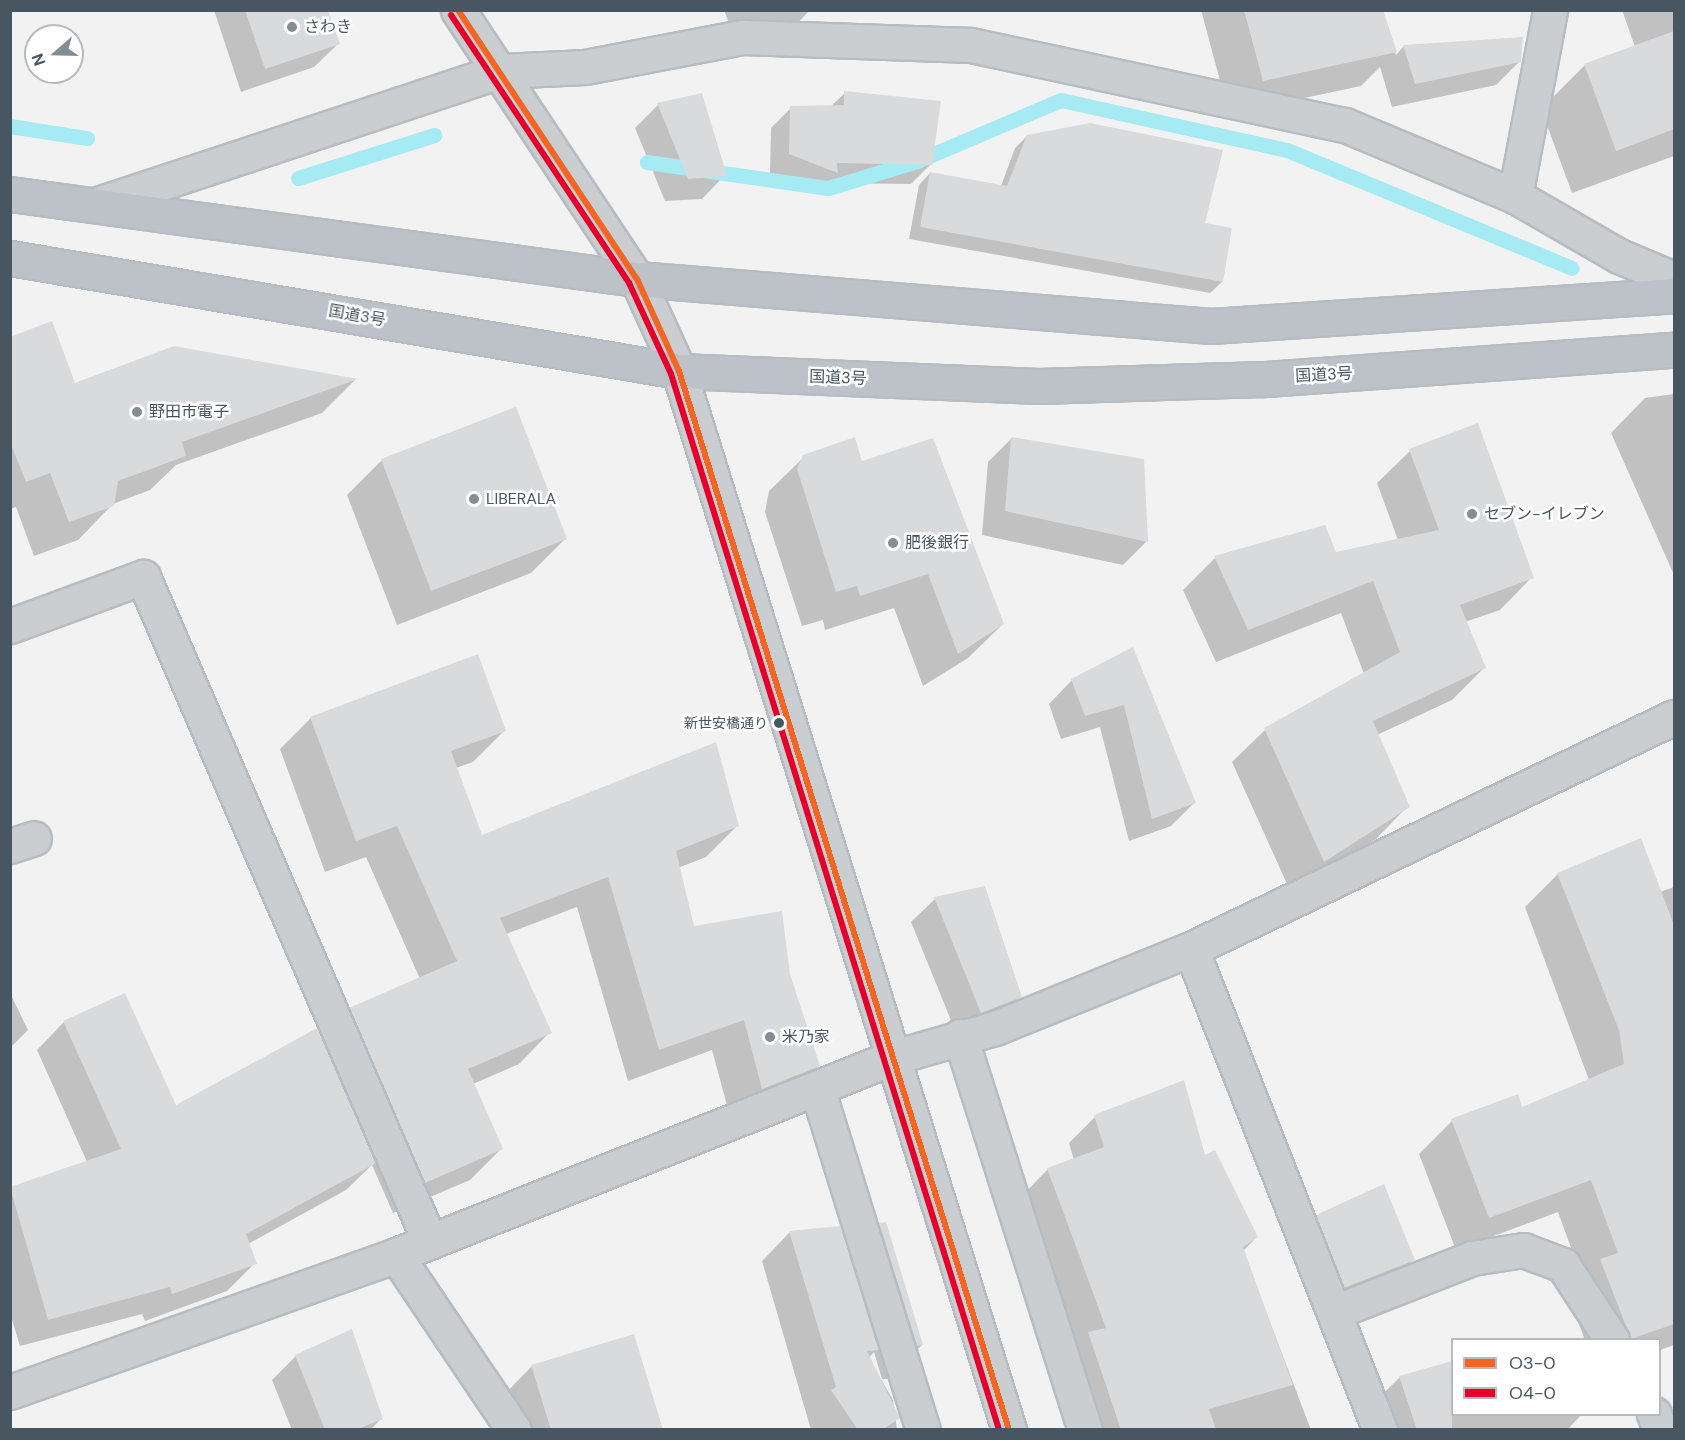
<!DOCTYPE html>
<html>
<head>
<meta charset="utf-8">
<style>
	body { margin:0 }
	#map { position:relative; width:1685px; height:1440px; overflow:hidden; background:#f2f2f2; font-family:"DM Sans","Noto Sans JP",sans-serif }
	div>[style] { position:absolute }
	.shadow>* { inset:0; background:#0003 }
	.stream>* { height:15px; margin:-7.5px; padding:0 7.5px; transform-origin:7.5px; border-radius:7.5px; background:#a6eaf3 }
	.building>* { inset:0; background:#d9dadc }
	.roads { filter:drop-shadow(2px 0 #b6bdc2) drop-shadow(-2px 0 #b6bdc2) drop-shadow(0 2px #b6bdc2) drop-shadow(0 -2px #b6bdc2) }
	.minor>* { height:33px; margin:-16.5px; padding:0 16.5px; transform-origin:16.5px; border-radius:16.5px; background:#caced1 }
	.highway>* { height:33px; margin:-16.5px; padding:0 16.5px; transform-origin:16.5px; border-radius:16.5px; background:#bcc2c8 }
	.bus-1>* { height:6px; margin:-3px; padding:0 3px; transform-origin:3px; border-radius:3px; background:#f26522 }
	.bus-2>* { height:6px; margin:-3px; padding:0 3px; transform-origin:3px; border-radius:3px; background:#e4002b }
	.dots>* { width:16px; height:16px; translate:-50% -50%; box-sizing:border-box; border:3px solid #fff; border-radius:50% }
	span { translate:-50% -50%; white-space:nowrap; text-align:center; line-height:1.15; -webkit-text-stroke:5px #fff; paint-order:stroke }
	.bus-label { font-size:14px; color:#475660 }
	.right { translate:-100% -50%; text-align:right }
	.poi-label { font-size:16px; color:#475660 }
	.left { translate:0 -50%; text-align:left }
	.street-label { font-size:16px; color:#475660 }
	.frame { position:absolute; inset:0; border:12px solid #475660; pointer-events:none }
	.legend { position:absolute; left:1451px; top:1338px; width:210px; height:78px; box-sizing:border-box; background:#fff; border:2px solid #b5bbbf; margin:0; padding:8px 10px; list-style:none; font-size:18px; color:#475660 }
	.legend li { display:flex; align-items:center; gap:12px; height:30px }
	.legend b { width:30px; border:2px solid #b5bbbf }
	.north { position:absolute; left:24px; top:24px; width:60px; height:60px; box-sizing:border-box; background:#fff; border:2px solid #b5bbbf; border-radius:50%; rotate:250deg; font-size:16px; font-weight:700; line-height:24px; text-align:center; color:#475660 }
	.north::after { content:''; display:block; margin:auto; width:21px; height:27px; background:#838d93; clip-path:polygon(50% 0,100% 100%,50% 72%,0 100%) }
</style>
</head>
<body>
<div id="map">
	<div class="shadow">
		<div style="clip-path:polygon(214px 10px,327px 10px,338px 44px,314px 67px,241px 92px)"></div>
		<div style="clip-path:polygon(724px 10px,810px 10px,791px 30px,736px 42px)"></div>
		<div style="clip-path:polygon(1201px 10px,1381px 10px,1396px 55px,1404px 46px,1520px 61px,1496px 85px,1392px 107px,1380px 67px,1361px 86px,1229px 114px)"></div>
		<div style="clip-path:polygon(1622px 10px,1674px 10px,1674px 156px,1572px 193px,1541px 109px,1585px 65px,1635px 47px)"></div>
		<div style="clip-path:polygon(845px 93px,931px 164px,911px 184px,826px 183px,816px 192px,770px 174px,771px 128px,791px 108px,830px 107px)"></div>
		<div style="clip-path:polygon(658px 105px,725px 175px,702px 199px,665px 201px,635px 128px)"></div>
		<div style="clip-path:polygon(1027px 136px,1203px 225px,1222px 282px,1210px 293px,909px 239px,919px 185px,930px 173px,1001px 186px,1015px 148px)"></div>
		<div style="clip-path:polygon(10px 338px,74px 385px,355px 380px,322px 413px,176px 465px,150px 490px,113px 504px,78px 540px,34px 556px,16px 507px,10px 509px)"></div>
		<div style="clip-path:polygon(1674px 394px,1674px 575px,1611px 433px,1645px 398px)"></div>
		<div style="clip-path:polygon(515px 409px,565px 539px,531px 573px,397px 625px,347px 495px,381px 461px)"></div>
		<div style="clip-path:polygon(1012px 438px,1147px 541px,1123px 565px,982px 535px,988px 462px)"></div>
		<div style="clip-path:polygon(1410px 451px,1532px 577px,1500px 610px,1465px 622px,1484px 668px,1452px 700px,1377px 735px,1408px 806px,1376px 839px,1291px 893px,1232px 762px,1265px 730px,1364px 674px,1341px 613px,1216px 662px,1183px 590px,1215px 558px,1336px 554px,1398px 540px,1377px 483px)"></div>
		<div style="clip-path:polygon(804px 457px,861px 462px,1003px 624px,968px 658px,923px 686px,894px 608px,825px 630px,823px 620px,802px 626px,765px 512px,769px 491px)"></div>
		<div style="clip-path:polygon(1132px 649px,1195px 802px,1171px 826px,1129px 841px,1100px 727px,1061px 739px,1049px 704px,1072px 680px)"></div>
		<div style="clip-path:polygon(311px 718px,504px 731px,473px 762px,456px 768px,481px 837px,737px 826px,706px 857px,678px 868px,693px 928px,789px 975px,819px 1066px,787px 1097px,731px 1120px,712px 1050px,628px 1081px,577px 907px,506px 934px,550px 1032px,519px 1064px,473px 1084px,501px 1149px,470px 1180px,393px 1213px,372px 1165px,346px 1190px,248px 1244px,255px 1263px,227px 1291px,145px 1321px,142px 1314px,20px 1346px,10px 1313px,10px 1189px,87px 1162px,37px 1050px,64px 1022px,175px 1107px,320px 1039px,350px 1009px,420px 979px,366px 857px,325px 872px,280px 749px)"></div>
		<div style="clip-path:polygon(1558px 874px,1660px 892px,1674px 887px,1674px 1345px,1660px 1350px,1660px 1340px,1585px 1340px,1567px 1293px,1582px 1278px,1558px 1212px,1456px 1250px,1419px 1154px,1452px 1121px,1522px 1109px,1589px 1080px,1525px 907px)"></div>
		<div style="clip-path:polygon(984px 888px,1020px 996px,997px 1020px,957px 1035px,911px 922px,935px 899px)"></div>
		<div style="clip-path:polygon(10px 993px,28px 1030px,10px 1048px)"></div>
		<div style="clip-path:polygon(1095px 1117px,1204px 1158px,1257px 1237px,1243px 1251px,1311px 1430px,1086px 1430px,1062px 1360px,1076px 1346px,1022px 1196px,1048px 1169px,1074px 1160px,1069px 1143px)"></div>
		<div style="clip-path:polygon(1316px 1216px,1413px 1260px,1389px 1284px,1321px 1311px,1293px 1239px)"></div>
		<div style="clip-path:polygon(885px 1224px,922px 1345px,887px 1379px,882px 1379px,874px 1352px,869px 1358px,893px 1400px,897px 1430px,811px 1430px,762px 1261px,790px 1232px,848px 1256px)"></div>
		<div style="clip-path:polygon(296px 1356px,381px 1419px,370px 1430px,292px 1430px,272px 1380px)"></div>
		<div style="clip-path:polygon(1452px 1362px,1452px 1414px,1582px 1414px,1567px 1430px,1386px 1430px,1376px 1401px,1400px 1377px)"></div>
		<div style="clip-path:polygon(532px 1366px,662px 1430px,507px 1430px,498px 1401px)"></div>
	</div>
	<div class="stream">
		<div style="left:10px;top:126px;width:78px;rotate:8.9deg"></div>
		<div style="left:647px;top:162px;width:183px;rotate:8.2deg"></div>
		<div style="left:828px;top:188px;width:93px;rotate:-16.9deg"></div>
		<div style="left:917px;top:161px;width:156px;rotate:-23deg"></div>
		<div style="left:1061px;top:100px;width:231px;rotate:12.5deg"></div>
		<div style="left:1287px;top:150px;width:308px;rotate:22.5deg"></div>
		<div style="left:298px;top:178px;width:143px;rotate:-17.5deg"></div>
	</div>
	<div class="building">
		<div style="clip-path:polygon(245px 10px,328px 10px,340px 44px,265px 69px)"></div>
		<div style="clip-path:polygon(1244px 10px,1383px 10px,1397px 52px,1263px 81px)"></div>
		<div style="clip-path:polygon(1674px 31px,1674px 129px,1616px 151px,1584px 64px)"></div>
		<div style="clip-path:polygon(1523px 37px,1521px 62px,1415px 84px,1403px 45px)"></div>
		<div style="clip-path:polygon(844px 91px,941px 101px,932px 165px,837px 163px,838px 173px,789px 154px,790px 106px,844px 105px)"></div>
		<div style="clip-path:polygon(702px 93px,727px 176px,688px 179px,657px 103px)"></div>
		<div style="clip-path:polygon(1090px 123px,1223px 150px,1205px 223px,1232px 228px,1223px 282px,920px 227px,930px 172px,1007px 186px,1027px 135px)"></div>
		<div style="clip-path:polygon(52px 321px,75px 383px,174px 346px,358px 379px,182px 442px,186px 456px,118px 481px,114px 506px,69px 522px,50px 473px,26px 482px,10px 442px,10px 337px)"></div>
		<div style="clip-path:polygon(516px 407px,567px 539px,431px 591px,381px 459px)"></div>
		<div style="clip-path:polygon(1478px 423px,1534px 578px,1460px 605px,1486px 668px,1373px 721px,1410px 807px,1324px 862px,1264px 728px,1400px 652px,1373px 581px,1248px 630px,1214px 556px,1325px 525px,1336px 552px,1439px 530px,1409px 449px)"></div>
		<div style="clip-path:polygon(855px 437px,862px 461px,933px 438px,1004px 624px,958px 654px,928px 574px,860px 596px,857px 586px,836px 592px,797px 469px,803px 455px)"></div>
		<div style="clip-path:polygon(1011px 437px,1144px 459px,1148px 542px,1005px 511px)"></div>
		<div style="clip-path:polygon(1133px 647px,1196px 803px,1152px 819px,1124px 705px,1085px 716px,1071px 679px)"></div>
		<div style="clip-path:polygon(478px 654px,506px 731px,451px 751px,482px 835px,716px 742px,739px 826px,676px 851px,694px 926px,782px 911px,790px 974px,820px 1066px,762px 1089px,744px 1020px,659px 1050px,608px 877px,500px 918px,552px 1033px,468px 1069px,503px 1149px,425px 1183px,349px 1008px,457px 961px,397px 826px,356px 841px,310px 717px)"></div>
		<div style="clip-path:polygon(1641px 838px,1674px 925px,1674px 1324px,1631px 1339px,1600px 1259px,1618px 1253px,1591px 1180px,1489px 1218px,1451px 1119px,1518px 1094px,1522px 1107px,1624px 1064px,1619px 1030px,1557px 873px)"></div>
		<div style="clip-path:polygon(985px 886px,1022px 997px,981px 1013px,934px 897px)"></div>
		<div style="clip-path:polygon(125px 993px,176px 1105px,317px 1028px,376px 1163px,246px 1234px,257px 1264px,172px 1294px,170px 1287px,48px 1320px,10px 1187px,121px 1149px,63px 1021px)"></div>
		<div style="clip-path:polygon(1184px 1080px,1205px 1155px,1215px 1150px,1258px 1237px,1243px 1247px,1293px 1385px,1209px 1409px,1216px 1430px,1121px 1430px,1088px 1332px,1106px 1328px,1047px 1168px,1104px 1147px,1094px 1115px)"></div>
		<div style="clip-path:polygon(1384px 1184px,1415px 1260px,1344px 1288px,1316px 1215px)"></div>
		<div style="clip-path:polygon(886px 1222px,923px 1345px,917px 1346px,879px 1223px)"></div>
		<div style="clip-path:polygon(840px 1226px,879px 1350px,867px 1351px,900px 1418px,882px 1430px,858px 1430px,831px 1390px,836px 1387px,789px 1231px)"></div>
		<div style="clip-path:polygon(352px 1329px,383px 1419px,355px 1430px,325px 1430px,295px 1355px)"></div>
		<div style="clip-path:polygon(634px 1334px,663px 1430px,551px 1430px,531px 1365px)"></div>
		<div style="clip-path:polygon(1452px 1361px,1452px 1430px,1417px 1430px,1399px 1376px)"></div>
	</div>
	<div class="roads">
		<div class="minor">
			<div style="left:458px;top:10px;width:323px;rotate:56.4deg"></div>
			<div style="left:637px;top:279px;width:101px;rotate:65.5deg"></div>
			<div style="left:679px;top:371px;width:1109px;rotate:72.69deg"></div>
			<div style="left:1515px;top:196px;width:189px;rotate:-79.3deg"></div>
			<div style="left:95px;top:205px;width:428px;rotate:-18.3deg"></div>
			<div style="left:501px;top:71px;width:84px;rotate:-2.7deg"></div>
			<div style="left:585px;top:67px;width:160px;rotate:-10.8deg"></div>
			<div style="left:742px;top:37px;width:229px;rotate:2deg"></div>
			<div style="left:971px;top:45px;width:382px;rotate:12.1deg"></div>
			<div style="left:1345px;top:125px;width:184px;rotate:22.7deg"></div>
			<div style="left:1515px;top:196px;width:120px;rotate:30deg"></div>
			<div style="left:1619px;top:256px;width:60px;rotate:22.7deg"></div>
			<div style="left:10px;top:626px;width:142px;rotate:-20.2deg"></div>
			<div style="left:143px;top:577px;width:724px;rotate:66.66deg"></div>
			<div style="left:10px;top:846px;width:25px;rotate:-18deg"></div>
			<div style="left:1191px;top:949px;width:517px;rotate:68.55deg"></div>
			<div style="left:960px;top:1036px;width:413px;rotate:72.4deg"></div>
			<div style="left:817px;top:1088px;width:358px;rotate:72.8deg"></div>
			<div style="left:396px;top:1255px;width:211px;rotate:56deg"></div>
			<div style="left:1337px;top:1311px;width:145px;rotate:-21.4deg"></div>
			<div style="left:1472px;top:1258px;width:52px;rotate:-8.9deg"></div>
			<div style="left:1523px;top:1250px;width:43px;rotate:20.6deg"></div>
			<div style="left:1563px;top:1265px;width:90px;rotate:56.8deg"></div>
			<div style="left:10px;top:1392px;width:410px;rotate:-19.5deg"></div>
			<div style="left:396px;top:1255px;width:536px;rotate:-21.68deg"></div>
			<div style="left:894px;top:1057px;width:105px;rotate:-16deg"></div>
			<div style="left:995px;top:1028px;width:211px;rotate:-22deg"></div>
			<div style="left:1191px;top:949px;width:536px;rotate:-25.66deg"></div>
			<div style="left:1654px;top:1414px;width:17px;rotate:69deg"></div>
		</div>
		<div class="highway">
			<div style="left:10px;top:194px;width:633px;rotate:7.72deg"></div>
			<div style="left:637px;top:279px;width:576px;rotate:4.68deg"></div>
			<div style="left:1211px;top:326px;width:464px;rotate:-3.8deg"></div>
			<div style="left:10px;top:258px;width:678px;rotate:9.59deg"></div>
			<div style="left:679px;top:371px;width:360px;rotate:2.4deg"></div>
			<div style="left:1039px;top:386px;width:226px;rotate:-1.8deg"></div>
			<div style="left:1265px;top:379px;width:410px;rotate:-4.1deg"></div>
		</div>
	</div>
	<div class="bus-1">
		<div style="left:458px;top:10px;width:323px;rotate:56.4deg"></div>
		<div style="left:637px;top:279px;width:101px;rotate:65.5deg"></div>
		<div style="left:679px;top:371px;width:1109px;rotate:72.69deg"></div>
	</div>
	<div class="bus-2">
		<div style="left:451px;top:15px;width:322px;rotate:56.4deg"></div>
		<div style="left:629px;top:283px;width:100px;rotate:65.2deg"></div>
		<div style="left:671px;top:374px;width:1106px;rotate:72.74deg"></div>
	</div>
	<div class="dots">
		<div style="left:292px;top:27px;background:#838d93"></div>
		<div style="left:137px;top:412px;background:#838d93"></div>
		<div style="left:474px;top:499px;background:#838d93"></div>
		<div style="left:1472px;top:514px;background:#838d93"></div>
		<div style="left:893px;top:543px;background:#838d93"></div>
		<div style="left:779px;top:723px;background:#475660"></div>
		<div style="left:770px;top:1037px;background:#838d93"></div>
	</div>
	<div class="bus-label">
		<span class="right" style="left:768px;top:723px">新世安橋通り</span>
	</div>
	<div class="poi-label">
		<span class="left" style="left:304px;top:27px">さわき</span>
		<span class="left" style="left:149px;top:412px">野田市電子</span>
		<span class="left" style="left:486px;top:499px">LIBERALA</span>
		<span class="left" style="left:1484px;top:514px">セブン-イレブン</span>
		<span class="left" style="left:905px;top:543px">肥後銀行</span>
		<span class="left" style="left:782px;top:1037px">米乃家</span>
	</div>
	<div class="street-label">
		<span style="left:357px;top:316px;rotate:10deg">国道3号</span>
		<span style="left:1324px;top:375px;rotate:-3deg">国道3号</span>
		<span style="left:838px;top:378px;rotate:2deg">国道3号</span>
	</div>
	<div class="frame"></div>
	<ul class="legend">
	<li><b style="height:8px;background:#f26522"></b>O3-0</li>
	<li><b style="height:8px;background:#e4002b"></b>O4-0</li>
	</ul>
	<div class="north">N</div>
</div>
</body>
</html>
